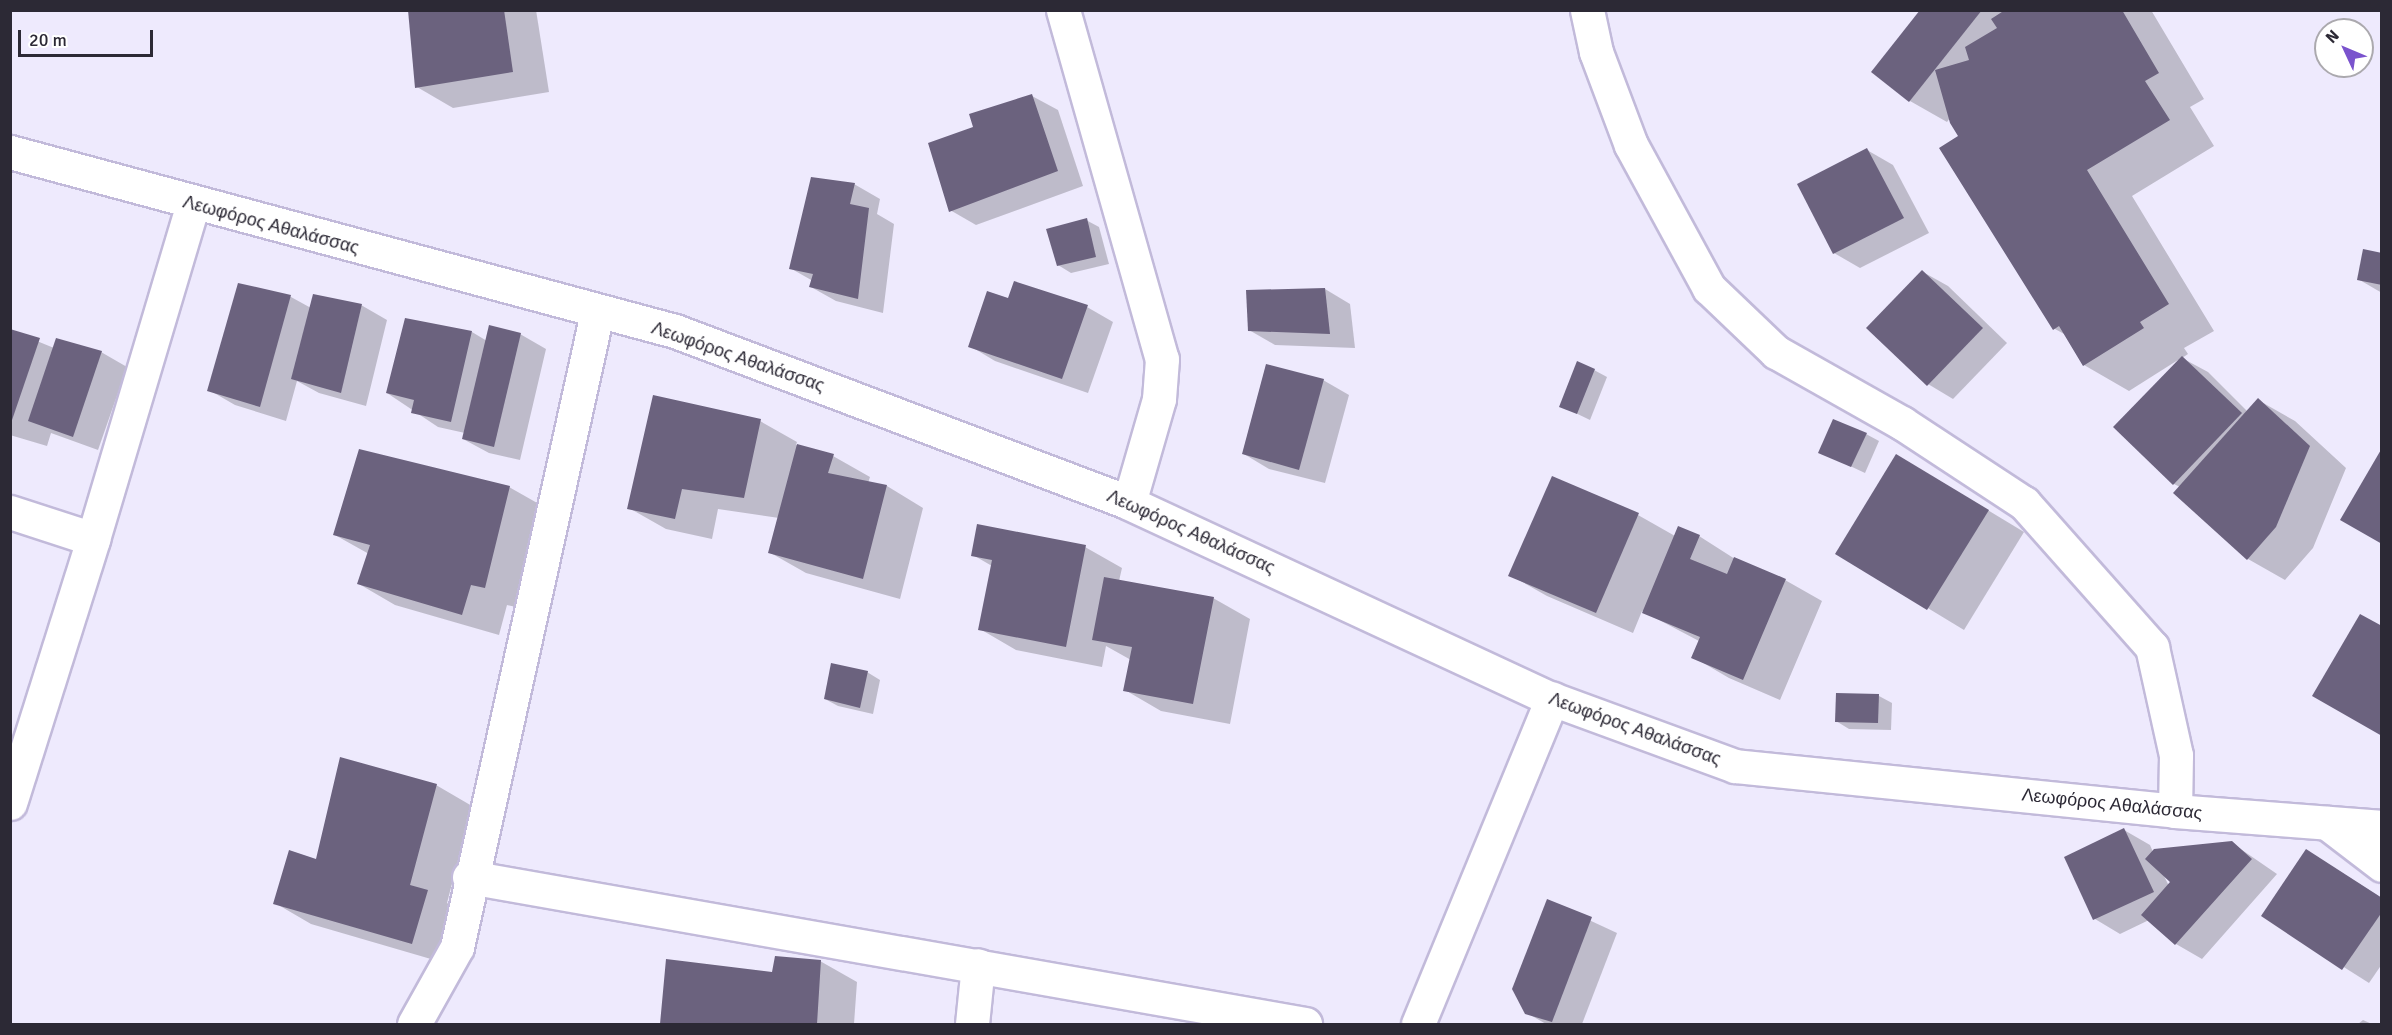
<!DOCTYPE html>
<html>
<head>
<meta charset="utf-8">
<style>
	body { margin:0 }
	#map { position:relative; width:2392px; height:1035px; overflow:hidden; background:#eeeafd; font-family:Signika,sans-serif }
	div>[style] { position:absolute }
	.shadow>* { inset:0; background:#0003 }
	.building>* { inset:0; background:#6b627e }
	.roads { filter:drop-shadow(2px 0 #c2bada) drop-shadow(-2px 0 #c2bada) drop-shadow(0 2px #c2bada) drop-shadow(0 -2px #c2bada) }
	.minor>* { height:33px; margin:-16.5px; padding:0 16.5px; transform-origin:16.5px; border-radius:16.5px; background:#fff }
	.major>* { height:33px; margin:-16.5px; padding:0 16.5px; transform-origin:16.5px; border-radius:16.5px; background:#fff }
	span { translate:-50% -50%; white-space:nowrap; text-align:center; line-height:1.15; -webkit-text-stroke:6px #fff; paint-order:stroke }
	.street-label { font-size:18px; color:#2c2935 }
	.frame { position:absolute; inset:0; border:12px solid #2c2935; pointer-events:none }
	.north { position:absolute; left:2314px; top:18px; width:60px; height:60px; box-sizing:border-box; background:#fff; border:2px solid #aba9ae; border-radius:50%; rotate:314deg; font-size:16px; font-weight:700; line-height:24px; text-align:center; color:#2c2935 }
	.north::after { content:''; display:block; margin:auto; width:21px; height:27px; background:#7a53cd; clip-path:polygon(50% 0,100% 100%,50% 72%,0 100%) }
	.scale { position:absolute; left:18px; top:30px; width:135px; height:27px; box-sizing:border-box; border:3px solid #2c2935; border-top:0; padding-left:8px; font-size:18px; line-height:21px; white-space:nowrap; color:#2c2935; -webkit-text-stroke:4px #fff; paint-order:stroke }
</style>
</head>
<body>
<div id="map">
	<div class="shadow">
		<div style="clip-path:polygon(409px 10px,536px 10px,549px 92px,453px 108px,417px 87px)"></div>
		<div style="clip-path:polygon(1922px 10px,2151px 10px,2204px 99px,2190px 107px,2214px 146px,2132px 196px,2214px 331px,2184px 348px,2188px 354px,2182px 358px,2208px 372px,2248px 412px,2258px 400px,2295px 421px,2346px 468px,2313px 548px,2285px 580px,2248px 559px,2175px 493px,2180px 487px,2174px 484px,2178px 360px,2129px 391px,2084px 365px,2066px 335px,2055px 329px,1950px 118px,1947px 122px,1910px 101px,1873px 72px)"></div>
		<div style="clip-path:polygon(1032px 96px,1058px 110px,1083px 186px,976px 225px,950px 210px,975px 128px)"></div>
		<div style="clip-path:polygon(1867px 150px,1893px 165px,1929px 233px,1860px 268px,1834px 253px)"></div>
		<div style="clip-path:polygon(854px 184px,880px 199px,877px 214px,894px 224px,883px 313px,836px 301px,811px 287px,813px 281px,790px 268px)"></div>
		<div style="clip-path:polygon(1086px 220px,1099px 227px,1109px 264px,1071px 273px,1058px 265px)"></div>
		<div style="clip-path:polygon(2382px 255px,2382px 293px,2358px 279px)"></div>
		<div style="clip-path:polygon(1923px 272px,1948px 286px,2007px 343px,1953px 399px,1928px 384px)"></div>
		<div style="clip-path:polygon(239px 284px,291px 297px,311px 308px,361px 305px,387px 320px,366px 406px,319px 393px,297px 381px,286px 421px,235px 405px,209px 390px)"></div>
		<div style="clip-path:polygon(1325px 289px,1350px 304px,1355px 348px,1275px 345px,1249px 330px)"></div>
		<div style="clip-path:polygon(1009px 300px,1087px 307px,1113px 322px,1088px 393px,995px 361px,970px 346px)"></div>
		<div style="clip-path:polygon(10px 330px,54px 348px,101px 352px,127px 367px,98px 450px,51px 433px,47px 446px,10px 435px)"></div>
		<div style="clip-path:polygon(472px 332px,487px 341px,520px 334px,546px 349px,520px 460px,489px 453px,463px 439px,465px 433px,438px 427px,387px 393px)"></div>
		<div style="clip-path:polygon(1594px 370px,1607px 377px,1590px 420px,1561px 406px)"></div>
		<div style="clip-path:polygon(1323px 380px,1349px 395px,1325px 483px,1269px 469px,1244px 454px)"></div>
		<div style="clip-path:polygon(760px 421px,797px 442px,796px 445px,833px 456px,870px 477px,868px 483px,887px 486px,923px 508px,900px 599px,806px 573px,769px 552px,779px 518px,718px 509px,712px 539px,666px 529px,629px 508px)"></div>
		<div style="clip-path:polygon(1866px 434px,1879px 441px,1865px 473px,1820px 452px)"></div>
		<div style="clip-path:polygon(1933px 477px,2024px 532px,1964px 630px,1837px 553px)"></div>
		<div style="clip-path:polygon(1552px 478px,1638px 515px,1675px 536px,1699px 536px,1735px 559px,1785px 580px,1822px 601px,1780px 700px,1729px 678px,1693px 657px,1699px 641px,1642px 611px,1633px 633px,1547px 596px,1510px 575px)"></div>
		<div style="clip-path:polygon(509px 487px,546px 508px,521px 608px,507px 605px,499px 635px,395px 605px,359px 584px,369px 554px,335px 535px)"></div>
		<div style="clip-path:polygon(1085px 547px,1122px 568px,1119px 581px,1213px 598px,1250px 619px,1230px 724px,1161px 711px,1125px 690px,1131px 660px,1106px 646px,1102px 667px,1016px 650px,980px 629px,992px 566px,973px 555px)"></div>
		<div style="clip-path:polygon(867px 672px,880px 680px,873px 714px,838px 706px,825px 699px)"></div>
		<div style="clip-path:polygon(1879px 696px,1892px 703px,1891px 730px,1849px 729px,1836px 721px)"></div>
		<div style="clip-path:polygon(436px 785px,472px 806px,447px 903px,464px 913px,448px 964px,311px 924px,275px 903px,317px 861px)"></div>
		<div style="clip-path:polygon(evenodd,2124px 830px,2150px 845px,2153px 852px,2232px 843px,2277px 874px,2202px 959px,2176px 944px,2149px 920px,2120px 934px,2095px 919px,2124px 830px,2163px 874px,2172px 882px,2169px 886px,2163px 874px)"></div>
		<div style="clip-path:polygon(2307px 851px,2382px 898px,2382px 964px,2369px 983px,2263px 916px)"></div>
		<div style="clip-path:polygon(1548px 901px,1617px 933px,1582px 1024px,1546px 1024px,1527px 1013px)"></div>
		<div style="clip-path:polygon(668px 961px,773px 974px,820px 961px,857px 982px,854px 1024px,662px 1024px)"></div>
		<div style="clip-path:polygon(2363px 1020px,2372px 1024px,2358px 1024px)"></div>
	</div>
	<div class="building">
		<div style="clip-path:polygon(408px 10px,504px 10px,513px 72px,415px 88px)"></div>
		<div style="clip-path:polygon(1920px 10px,1982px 10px,1909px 102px,1871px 72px)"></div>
		<div style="clip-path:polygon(2005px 10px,2122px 10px,2159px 73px,2145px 81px,2170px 120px,2087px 170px,2169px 304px,2140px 322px,2144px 328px,2083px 366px,2059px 326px,2053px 330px,1939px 148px,1958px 136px,1950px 123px,1935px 70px,1969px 60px,1965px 47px,1997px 28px,1991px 19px)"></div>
		<div style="clip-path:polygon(1032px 94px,1058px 171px,949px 212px,928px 143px,973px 127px,969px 114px)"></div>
		<div style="clip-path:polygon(1867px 148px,1904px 218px,1833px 254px,1797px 184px)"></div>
		<div style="clip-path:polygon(811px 177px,855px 183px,850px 204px,869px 208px,858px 299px,809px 287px,813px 274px,789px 269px)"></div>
		<div style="clip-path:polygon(1087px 218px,1096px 257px,1057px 266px,1046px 229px)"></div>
		<div style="clip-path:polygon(2363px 249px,2382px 253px,2382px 285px,2357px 280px)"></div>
		<div style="clip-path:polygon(1922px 270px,1983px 328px,1927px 386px,1866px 328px)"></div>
		<div style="clip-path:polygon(1014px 281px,1088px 305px,1062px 379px,968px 347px,987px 291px,1008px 298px)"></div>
		<div style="clip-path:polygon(238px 283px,291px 295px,260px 407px,207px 391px)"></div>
		<div style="clip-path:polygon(1325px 288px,1330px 334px,1248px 331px,1246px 290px)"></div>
		<div style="clip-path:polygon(313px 294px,362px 304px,341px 393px,291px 379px)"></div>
		<div style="clip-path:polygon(405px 318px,472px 331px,451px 422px,411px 413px,414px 400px,386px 393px)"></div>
		<div style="clip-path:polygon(489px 325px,521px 333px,494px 447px,462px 439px)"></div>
		<div style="clip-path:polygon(10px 329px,40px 338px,11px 423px,10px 423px)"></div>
		<div style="clip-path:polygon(56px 338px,102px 351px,73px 437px,28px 421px)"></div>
		<div style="clip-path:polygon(2182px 356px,2242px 413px,2173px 485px,2113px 427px)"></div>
		<div style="clip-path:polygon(1577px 361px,1595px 369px,1577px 414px,1559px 407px)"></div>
		<div style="clip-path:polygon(1266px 364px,1324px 379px,1299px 470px,1242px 454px)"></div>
		<div style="clip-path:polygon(653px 395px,761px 419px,744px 498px,682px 489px,675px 519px,627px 509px)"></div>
		<div style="clip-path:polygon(2258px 398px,2310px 446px,2276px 527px,2247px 560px,2173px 493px)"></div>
		<div style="clip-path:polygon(1833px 419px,1867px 433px,1851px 467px,1818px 453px)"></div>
		<div style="clip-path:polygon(797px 444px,834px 454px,828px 473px,887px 485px,863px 579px,768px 553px)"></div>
		<div style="clip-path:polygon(2382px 448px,2382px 544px,2340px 520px)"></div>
		<div style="clip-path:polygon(359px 449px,510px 486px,485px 588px,471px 585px,462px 615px,357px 584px,370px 545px,333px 535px)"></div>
		<div style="clip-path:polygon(1896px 454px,1989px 510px,1927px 610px,1835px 554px)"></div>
		<div style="clip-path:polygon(1552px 476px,1639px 513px,1596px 613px,1508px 576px)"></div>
		<div style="clip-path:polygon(977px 524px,1086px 545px,1066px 647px,978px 630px,992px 560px,971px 556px)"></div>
		<div style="clip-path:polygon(1678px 526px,1700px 535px,1690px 559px,1727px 574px,1734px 557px,1786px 579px,1743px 680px,1691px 658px,1700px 637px,1642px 613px)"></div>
		<div style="clip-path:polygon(1104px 577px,1214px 597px,1193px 704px,1123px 691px,1132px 647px,1092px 640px)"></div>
		<div style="clip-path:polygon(2360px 614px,2382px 626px,2382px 736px,2312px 696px)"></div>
		<div style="clip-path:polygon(831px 663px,868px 671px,860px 708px,824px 699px)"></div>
		<div style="clip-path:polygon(1836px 693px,1879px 694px,1878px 723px,1835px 722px)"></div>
		<div style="clip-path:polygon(340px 757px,437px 784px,410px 885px,428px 890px,412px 944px,273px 904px,289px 850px,316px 859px)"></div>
		<div style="clip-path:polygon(2124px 828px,2154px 892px,2093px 920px,2064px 857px)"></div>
		<div style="clip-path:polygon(2232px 841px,2252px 859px,2175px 945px,2141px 915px,2170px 882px,2145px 859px,2154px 849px)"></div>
		<div style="clip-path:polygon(2306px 849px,2382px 898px,2382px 912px,2342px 970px,2261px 916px)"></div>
		<div style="clip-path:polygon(1547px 899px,1592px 917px,1552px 1022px,1525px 1014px,1512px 989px)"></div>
		<div style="clip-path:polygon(775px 956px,821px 960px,817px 1024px,660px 1024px,666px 959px,772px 972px)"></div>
	</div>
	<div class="roads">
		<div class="minor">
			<div style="left:1063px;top:10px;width:363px;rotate:74.2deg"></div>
			<div style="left:1162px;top:359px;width:40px;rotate:94.3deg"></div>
			<div style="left:1159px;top:399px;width:108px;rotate:106.1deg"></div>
			<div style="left:1587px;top:10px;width:43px;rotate:77.9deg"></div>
			<div style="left:1596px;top:52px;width:99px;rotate:69.4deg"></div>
			<div style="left:1631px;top:145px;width:163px;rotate:61.4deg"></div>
			<div style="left:1709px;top:288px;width:93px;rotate:43.7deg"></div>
			<div style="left:1776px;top:352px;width:145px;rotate:29.4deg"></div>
			<div style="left:1902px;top:423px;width:146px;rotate:33.3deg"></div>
			<div style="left:2024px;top:503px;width:193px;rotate:48.4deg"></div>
			<div style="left:2152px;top:647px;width:111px;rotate:77.5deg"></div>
			<div style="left:2176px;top:755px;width:56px;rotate:91deg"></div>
			<div style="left:10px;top:512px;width:87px;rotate:18deg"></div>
			<div style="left:93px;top:539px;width:350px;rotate:-73.4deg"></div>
			<div style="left:10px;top:803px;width:277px;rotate:-72.5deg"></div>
			<div style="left:2327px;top:823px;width:69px;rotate:37.4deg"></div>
			<div style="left:469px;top:877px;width:849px;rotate:9.97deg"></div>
			<div style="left:414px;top:1024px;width:88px;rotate:-60.8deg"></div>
			<div style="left:457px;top:947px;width:649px;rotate:-77.55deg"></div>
			<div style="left:972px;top:1024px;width:59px;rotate:-84.2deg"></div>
			<div style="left:1418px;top:1024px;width:352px;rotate:-67.6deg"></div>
		</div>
		<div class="major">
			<div style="left:10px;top:152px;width:689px;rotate:15.07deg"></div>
			<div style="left:675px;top:331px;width:485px;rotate:20.7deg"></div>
			<div style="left:1129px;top:503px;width:466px;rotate:24.9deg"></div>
			<div style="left:1552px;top:699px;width:195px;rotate:20.1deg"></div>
			<div style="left:1735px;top:766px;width:442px;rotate:5.8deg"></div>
			<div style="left:2175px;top:811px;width:208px;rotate:4.4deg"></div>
		</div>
	</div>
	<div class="street-label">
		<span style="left:271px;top:225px;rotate:15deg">Λεωφόρος Αθαλάσσας</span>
		<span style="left:738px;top:357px;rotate:19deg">Λεωφόρος Αθαλάσσας</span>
		<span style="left:1191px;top:532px;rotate:24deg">Λεωφόρος Αθαλάσσας</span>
		<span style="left:1635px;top:729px;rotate:20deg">Λεωφόρος Αθαλάσσας</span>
		<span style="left:2112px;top:804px;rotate:6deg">Λεωφόρος Αθαλάσσας</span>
	</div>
	<div class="frame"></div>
	<div class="north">N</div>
	<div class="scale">20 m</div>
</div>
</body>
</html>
